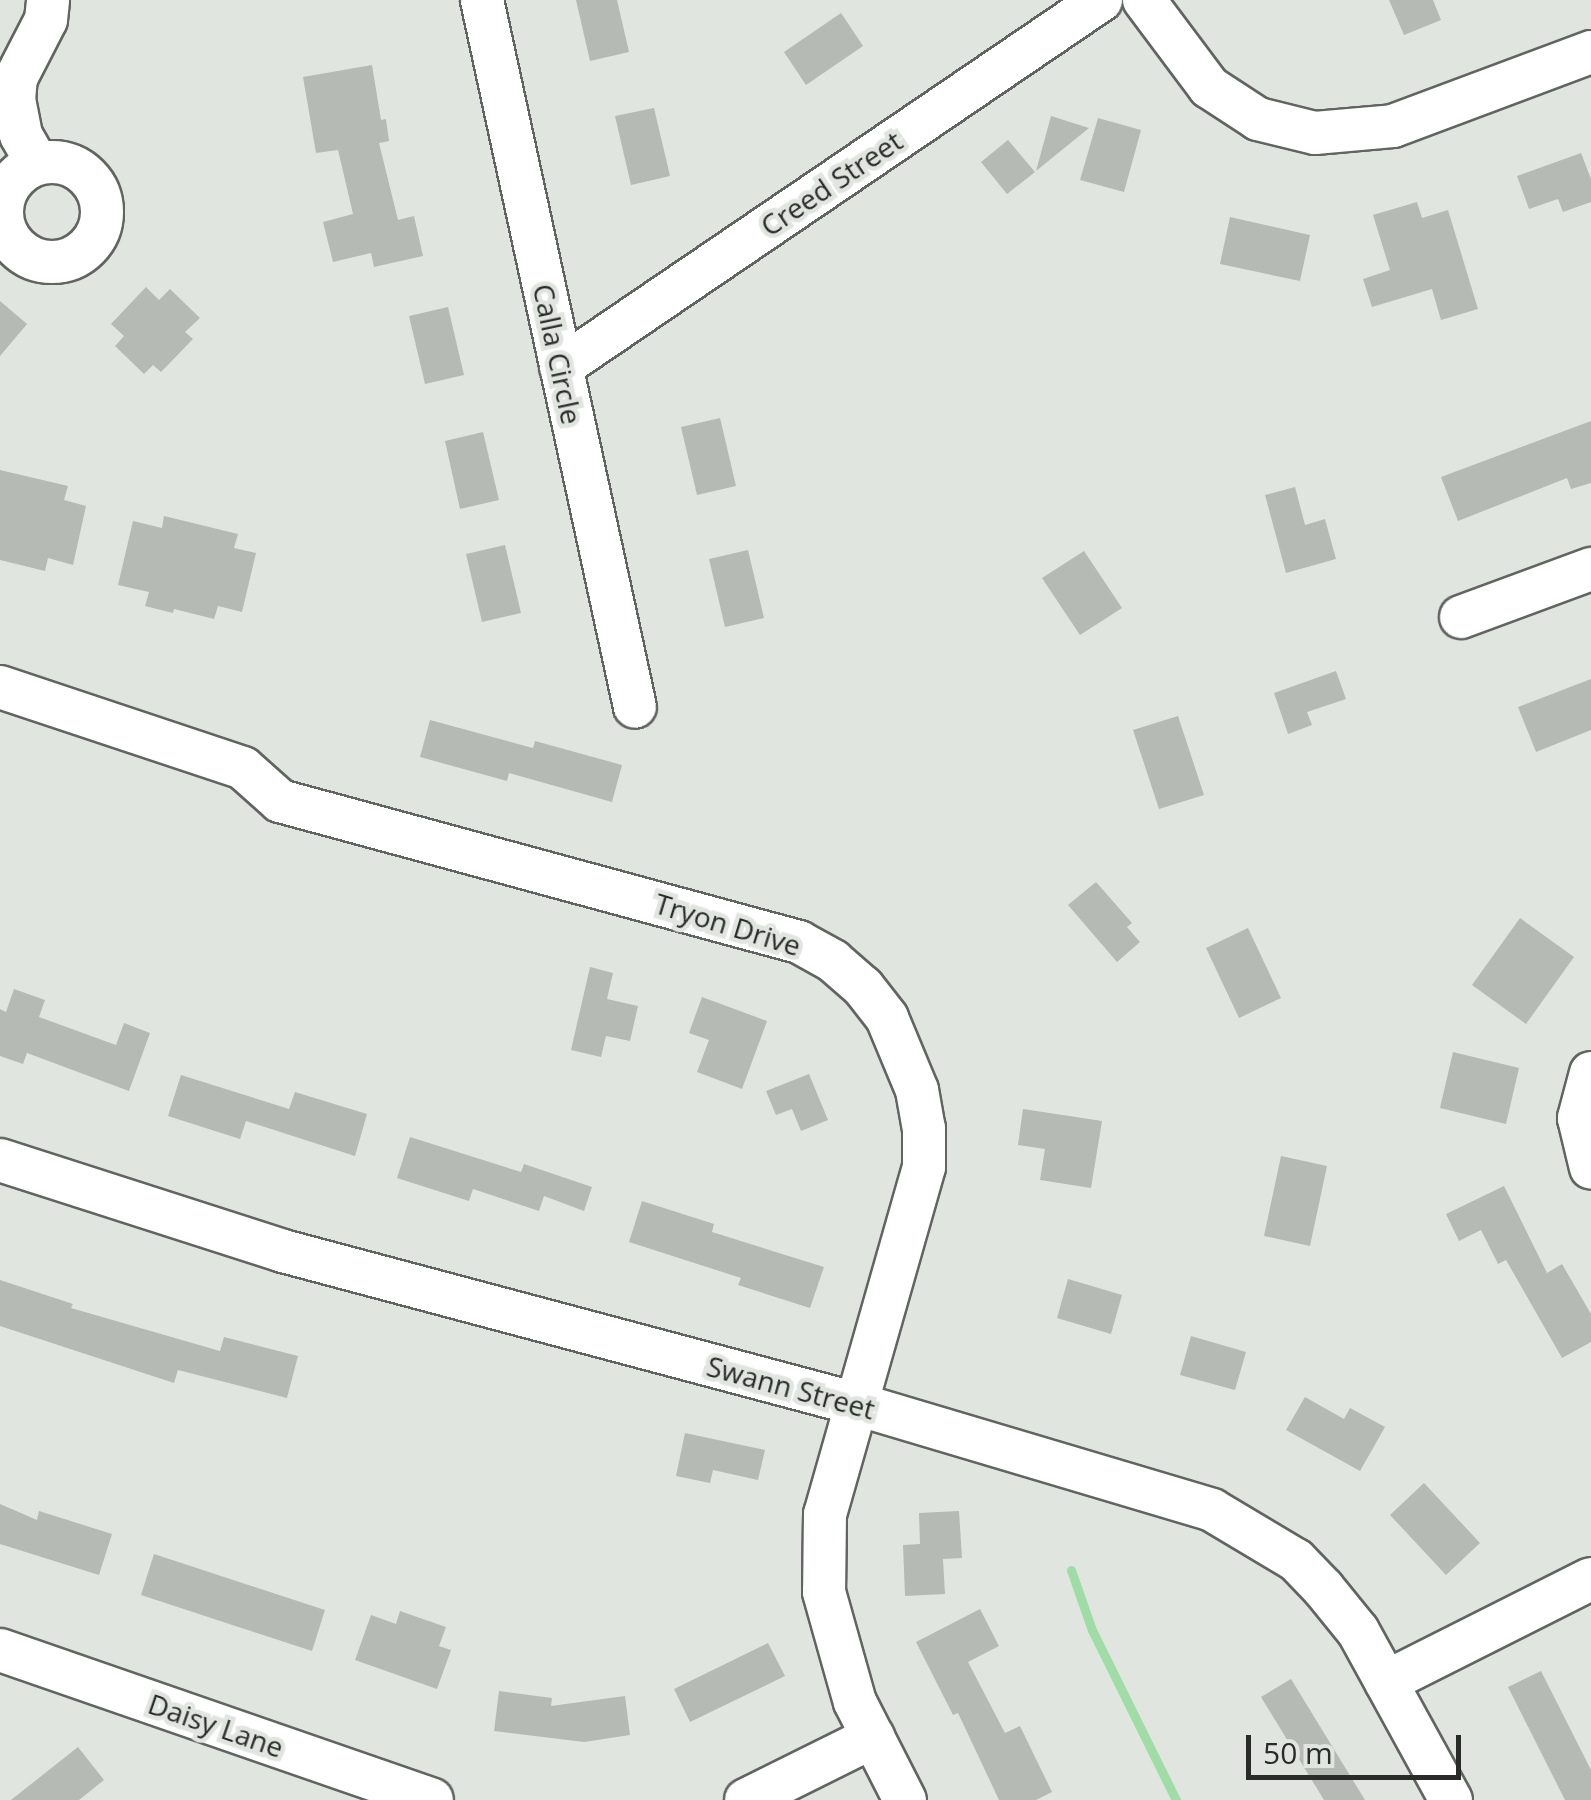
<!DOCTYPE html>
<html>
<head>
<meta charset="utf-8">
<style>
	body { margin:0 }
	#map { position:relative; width:1591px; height:1800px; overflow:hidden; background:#e0e5e0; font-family:"Open Sans",sans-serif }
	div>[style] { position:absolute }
	.stream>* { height:9px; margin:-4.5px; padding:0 4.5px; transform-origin:4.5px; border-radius:4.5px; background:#9fdca6 }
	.building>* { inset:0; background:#b5bab5 }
	.roads { filter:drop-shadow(2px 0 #616561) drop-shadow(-2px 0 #616561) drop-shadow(0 2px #616561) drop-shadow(0 -2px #616561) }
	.minor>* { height:42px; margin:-21px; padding:0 21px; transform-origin:21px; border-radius:21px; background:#fff }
	.minor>.ring { margin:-21px; padding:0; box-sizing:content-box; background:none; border:42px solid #fff; border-radius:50% }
	span { translate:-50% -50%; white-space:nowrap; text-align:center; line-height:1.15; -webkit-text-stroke:9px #e0e5e0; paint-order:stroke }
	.street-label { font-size:28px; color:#292b29 }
	.scale { position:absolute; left:1246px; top:1735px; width:215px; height:45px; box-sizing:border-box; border:5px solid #292b29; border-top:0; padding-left:12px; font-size:30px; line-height:35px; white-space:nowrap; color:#292b29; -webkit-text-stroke:8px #e0e5e0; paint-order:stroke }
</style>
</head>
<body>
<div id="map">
	<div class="stream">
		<div style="left:1071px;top:1570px;width:64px;rotate:70.7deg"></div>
		<div style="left:1092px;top:1630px;width:190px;rotate:63.7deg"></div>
	</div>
	<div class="building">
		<div style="clip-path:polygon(576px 0,617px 0,629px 52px,590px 61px)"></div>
		<div style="clip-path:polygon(1389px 0,1433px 0,1441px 20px,1404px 35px)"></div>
		<div style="clip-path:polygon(841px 13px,863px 46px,806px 85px,784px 52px)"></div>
		<div style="clip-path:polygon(372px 65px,381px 120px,386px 119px,389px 141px,379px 143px,398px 220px,414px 216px,423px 256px,374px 267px,371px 253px,333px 262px,323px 222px,353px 214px,338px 150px,316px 153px,303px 77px)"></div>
		<div style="clip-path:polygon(654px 108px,670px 176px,631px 185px,615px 116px)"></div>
		<div style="clip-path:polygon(1051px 116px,1089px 128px,1036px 171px)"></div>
		<div style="clip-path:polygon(1098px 118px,1141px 130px,1124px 192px,1080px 180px)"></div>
		<div style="clip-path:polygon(1008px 140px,1035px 172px,1007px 194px,981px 162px)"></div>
		<div style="clip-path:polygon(1581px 153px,1591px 179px,1591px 202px,1563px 212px,1558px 199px,1529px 209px,1517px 176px)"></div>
		<div style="clip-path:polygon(1417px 202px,1422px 218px,1448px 210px,1478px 309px,1441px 320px,1432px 289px,1372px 307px,1363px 279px,1390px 270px,1373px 215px)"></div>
		<div style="clip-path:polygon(1230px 217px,1310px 235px,1300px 281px,1220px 264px)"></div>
		<div style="clip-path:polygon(146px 287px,159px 300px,170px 289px,200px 318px,185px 332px,193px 339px,161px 372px,153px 365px,144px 374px,115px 346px,124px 336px,111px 324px)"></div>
		<div style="clip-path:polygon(0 301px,27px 324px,0 356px)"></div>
		<div style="clip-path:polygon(448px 307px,464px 375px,425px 384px,409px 316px)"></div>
		<div style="clip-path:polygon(720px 418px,736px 486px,697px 495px,681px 427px)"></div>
		<div style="clip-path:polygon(1591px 421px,1591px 483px,1571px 489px,1567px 478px,1458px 521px,1441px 477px)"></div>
		<div style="clip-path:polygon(483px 432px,499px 500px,460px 509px,445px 441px)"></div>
		<div style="clip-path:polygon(0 470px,68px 486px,64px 500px,86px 506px,73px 565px,48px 558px,45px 571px,0 560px)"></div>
		<div style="clip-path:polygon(1295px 487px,1305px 525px,1325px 519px,1336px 559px,1286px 573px,1265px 495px)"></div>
		<div style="clip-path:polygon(164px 516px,238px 534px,234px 548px,256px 553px,242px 612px,218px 606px,214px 619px,174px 609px,173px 613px,145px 606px,149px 592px,118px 585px,133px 521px,162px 528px)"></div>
		<div style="clip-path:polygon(505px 545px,521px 613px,482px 622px,466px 554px)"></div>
		<div style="clip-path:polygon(748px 550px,764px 618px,725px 627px,709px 559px)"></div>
		<div style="clip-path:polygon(1084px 551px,1122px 608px,1080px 635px,1042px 578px)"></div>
		<div style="clip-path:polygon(1336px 671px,1346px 699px,1307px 712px,1312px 725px,1288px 734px,1274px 693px)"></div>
		<div style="clip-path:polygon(1591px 679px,1591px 730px,1536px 752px,1518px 707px)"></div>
		<div style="clip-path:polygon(1178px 716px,1204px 795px,1159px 809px,1133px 730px)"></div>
		<div style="clip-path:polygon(430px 720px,533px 748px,535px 741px,622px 765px,612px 802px,509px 773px,507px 781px,420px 757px)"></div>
		<div style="clip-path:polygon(1096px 882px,1132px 923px,1127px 927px,1140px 942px,1117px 962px,1068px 905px)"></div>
		<div style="clip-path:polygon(1520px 918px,1574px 957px,1526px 1024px,1472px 985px)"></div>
		<div style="clip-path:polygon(1248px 928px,1281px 998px,1239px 1018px,1206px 948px)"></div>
		<div style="clip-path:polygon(590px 967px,613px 973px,607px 999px,638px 1006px,630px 1041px,606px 1036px,601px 1057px,571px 1050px)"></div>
		<div style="clip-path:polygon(14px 989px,45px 1000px,39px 1017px,116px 1045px,124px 1023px,150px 1033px,129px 1091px,27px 1053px,23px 1064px,0 1056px,0 1009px,6px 1012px)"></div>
		<div style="clip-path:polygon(702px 997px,767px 1021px,742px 1089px,697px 1072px,709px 1040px,689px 1033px)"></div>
		<div style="clip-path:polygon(1453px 1052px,1519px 1068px,1506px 1124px,1440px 1108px)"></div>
		<div style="clip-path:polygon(809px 1074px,828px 1120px,801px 1131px,792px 1109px,776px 1115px,766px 1091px)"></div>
		<div style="clip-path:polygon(181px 1075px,289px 1109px,295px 1092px,367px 1114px,355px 1156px,246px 1121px,240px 1139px,168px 1116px)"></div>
		<div style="clip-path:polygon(1023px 1109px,1102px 1121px,1091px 1188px,1040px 1180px,1045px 1149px,1018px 1145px)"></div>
		<div style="clip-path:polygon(410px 1137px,521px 1172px,524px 1164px,592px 1187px,584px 1211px,544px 1196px,539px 1211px,473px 1189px,469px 1201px,397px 1178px)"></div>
		<div style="clip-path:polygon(1281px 1156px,1327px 1166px,1310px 1246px,1264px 1236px)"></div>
		<div style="clip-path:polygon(1504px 1186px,1547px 1273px,1562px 1264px,1591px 1314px,1591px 1342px,1562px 1358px,1506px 1260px,1498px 1264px,1481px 1230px,1459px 1241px,1446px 1214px)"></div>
		<div style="clip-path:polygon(642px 1201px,714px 1224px,712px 1232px,824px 1267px,810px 1308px,738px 1285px,741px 1278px,629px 1242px)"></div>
		<div style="clip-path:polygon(1068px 1279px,1122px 1295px,1111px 1334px,1057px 1318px)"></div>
		<div style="clip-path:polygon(0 1280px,73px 1304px,71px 1308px,220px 1351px,224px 1337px,298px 1356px,287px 1398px,178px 1370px,174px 1383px,0 1326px)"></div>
		<div style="clip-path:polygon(1191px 1336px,1246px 1352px,1235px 1390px,1180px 1375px)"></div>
		<div style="clip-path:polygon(1305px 1397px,1344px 1419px,1350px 1408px,1385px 1427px,1360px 1471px,1286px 1430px)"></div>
		<div style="clip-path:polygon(685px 1433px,765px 1450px,758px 1480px,713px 1470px,710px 1483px,676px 1476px)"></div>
		<div style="clip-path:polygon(1424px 1483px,1480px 1543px,1446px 1575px,1390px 1515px)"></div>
		<div style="clip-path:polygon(0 1504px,37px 1520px,39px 1511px,112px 1534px,99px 1575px,0 1544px)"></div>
		<div style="clip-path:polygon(959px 1511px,962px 1558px,943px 1559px,945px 1594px,905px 1596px,903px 1545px,920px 1544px,919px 1513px)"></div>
		<div style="clip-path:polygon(154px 1554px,325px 1610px,312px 1651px,141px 1595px)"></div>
		<div style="clip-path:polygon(980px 1609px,999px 1646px,968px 1662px,1005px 1733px,1020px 1726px,1052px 1792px,1036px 1800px,999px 1800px,958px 1713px,953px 1715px,916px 1642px)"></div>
		<div style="clip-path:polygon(400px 1611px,446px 1627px,439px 1646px,451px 1650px,437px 1689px,355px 1660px,371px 1615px,396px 1624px)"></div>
		<div style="clip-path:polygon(768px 1643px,785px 1676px,690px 1722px,674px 1689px)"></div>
		<div style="clip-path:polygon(1541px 1671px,1591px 1770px,1591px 1800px,1565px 1800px,1508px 1687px)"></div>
		<div style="clip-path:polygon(1291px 1679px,1365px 1800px,1324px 1800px,1261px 1697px)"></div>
		<div style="clip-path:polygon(499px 1691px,552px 1698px,551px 1706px,625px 1696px,630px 1735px,584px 1742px,494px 1731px)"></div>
		<div style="clip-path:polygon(78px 1747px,104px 1780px,79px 1800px,11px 1800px)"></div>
	</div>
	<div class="roads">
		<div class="minor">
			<div style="left:482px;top:0;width:723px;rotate:77.79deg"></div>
			<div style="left:1144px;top:0;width:109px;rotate:53.2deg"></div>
			<div style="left:1209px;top:87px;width:59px;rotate:33.1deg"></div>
			<div style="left:1258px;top:119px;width:59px;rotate:13.8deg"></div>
			<div style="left:1315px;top:133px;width:78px;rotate:-5.1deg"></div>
			<div style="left:1393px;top:126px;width:211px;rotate:-20.5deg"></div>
			<div class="ring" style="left:2px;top:162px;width:58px;height:58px"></div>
			<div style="left:37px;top:163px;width:32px;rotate:-120deg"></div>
			<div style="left:21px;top:135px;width:36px;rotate:-101deg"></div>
			<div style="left:14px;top:100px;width:22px;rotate:-85deg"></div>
			<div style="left:16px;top:78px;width:65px;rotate:-62.7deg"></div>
			<div style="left:46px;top:20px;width:20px;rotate:-84deg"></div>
			<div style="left:561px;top:367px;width:653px;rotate:-34.2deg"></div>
			<div style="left:1461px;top:617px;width:139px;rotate:-20.3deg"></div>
			<div style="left:0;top:687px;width:256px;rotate:18.4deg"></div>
			<div style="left:243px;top:768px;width:50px;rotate:41.7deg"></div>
			<div style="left:280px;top:801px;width:538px;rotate:15.2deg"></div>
			<div style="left:799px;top:942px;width:39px;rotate:29deg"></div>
			<div style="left:833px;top:961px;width:40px;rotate:41deg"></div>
			<div style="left:863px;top:987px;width:39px;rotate:52deg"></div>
			<div style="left:887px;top:1018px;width:78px;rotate:67.4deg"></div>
			<div style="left:917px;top:1090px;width:39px;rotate:80deg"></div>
			<div style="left:924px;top:1128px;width:39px;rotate:90deg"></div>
			<div style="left:924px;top:1167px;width:361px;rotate:105.9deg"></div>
			<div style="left:825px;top:1514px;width:78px;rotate:90.7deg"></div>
			<div style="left:824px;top:1592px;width:114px;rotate:74.3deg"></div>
			<div style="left:855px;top:1702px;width:110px;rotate:63deg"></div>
			<div style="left:1591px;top:1073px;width:47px;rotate:104.9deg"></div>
			<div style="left:1579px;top:1118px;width:51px;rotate:76.5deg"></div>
			<div style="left:0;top:1160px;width:297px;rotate:17.8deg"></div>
			<div style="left:283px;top:1251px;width:594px;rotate:14.93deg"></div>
			<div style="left:857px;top:1404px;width:370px;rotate:16.6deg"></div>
			<div style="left:1212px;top:1510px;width:98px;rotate:30.8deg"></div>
			<div style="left:1296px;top:1560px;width:39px;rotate:46deg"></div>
			<div style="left:1323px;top:1588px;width:55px;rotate:50.9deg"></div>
			<div style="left:1358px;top:1631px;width:193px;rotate:61.2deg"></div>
			<div style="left:0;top:1650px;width:457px;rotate:19.1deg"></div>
			<div style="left:1386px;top:1682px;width:229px;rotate:-26.7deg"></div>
			<div style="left:746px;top:1800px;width:142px;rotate:-26.4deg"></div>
		</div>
	</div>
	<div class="street-label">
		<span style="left:831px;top:183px;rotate:-34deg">Creed Street</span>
		<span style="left:558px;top:354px;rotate:78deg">Calla Circle</span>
		<span style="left:728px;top:924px;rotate:17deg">Tryon Drive</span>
		<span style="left:791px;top:1387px;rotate:15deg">Swann Street</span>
		<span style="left:216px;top:1725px;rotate:19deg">Daisy Lane</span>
	</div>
	<div class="scale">50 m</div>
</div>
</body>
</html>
